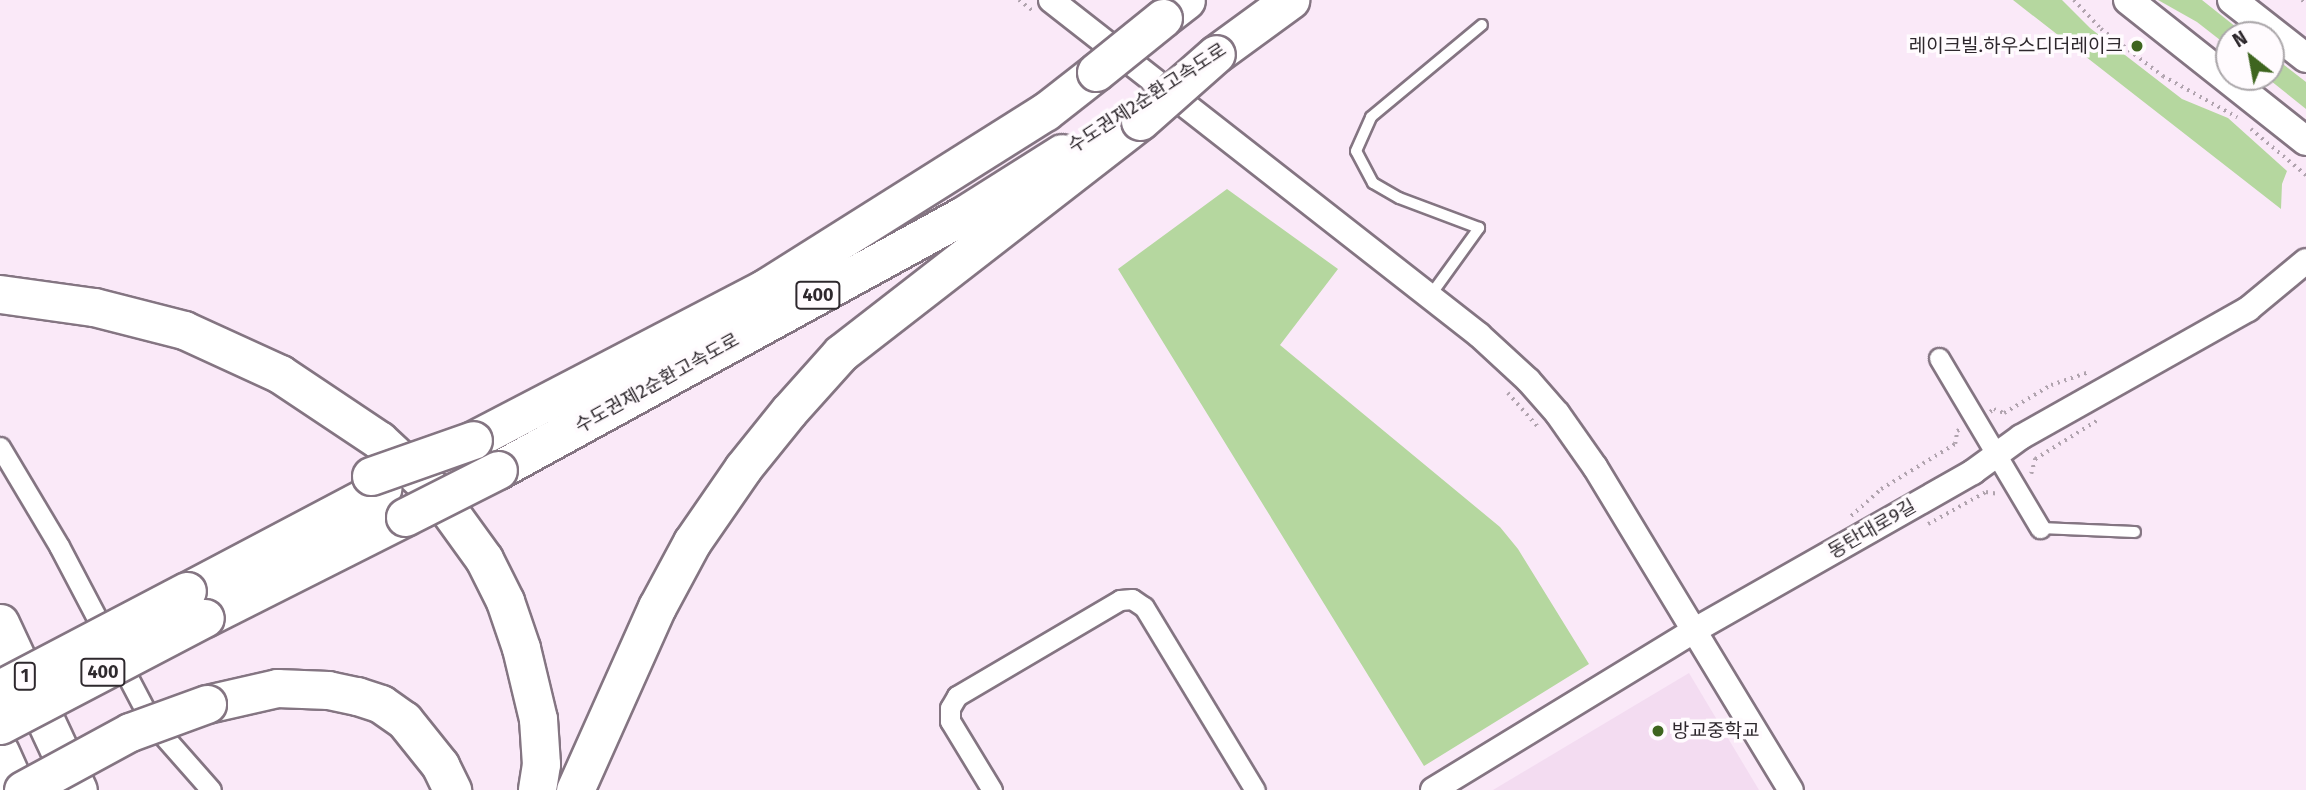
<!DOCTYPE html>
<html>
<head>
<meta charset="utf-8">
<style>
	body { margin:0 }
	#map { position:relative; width:2306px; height:790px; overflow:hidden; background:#fae9f8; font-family:"Fira Sans","Noto Sans KR",sans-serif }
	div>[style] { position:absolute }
	.built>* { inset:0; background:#f3dcf1 }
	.green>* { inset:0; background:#b5d79f }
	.path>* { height:3.5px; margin-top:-1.75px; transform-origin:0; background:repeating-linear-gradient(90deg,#b0a3ae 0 2px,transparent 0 7px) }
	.roads { filter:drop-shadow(2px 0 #847582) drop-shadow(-2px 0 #847582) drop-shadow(0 2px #847582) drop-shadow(0 -2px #847582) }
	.service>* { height:10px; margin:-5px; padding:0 5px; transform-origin:5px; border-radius:5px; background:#fff }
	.minor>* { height:19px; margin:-9.5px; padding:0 9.5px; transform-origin:9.5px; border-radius:9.5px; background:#fff }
	.tertiary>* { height:24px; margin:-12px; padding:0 12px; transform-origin:12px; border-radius:12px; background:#fff }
	.secondary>* { height:28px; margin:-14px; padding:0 14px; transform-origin:14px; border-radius:14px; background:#fff }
	.motorway>* { height:37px; margin:-18.5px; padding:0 18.5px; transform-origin:18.5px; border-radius:18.5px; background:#fff }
	.bridges { filter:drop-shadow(2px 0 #847582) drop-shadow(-2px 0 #847582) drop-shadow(0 2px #847582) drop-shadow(0 -2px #847582) }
	.motorway-bridge>* { height:37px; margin:-18.5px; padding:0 18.5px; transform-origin:18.5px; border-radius:18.5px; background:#fff }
	.dots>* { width:19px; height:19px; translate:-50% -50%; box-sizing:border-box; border:4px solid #fffbfe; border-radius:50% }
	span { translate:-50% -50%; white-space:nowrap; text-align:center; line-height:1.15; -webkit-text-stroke:7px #fffbfe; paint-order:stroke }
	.shield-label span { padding:2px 5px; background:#fffbfe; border:2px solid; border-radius:5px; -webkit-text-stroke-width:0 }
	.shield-label { font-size:18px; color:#2e282d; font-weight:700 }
	.poi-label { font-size:19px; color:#2e282d }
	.right { translate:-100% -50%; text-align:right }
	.left { translate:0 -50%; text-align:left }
	.street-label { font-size:19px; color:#2e282d }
	.north { position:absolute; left:2215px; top:21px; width:70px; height:70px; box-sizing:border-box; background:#fffbfe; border:2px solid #aba7aa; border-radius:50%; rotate:329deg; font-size:19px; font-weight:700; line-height:28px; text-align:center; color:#2e282d }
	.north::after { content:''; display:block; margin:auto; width:24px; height:32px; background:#3e651f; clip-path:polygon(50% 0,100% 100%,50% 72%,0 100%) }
</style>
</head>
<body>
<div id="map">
	<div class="built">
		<div style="clip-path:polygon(1689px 673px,1759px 790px,1493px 790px)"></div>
	</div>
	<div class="green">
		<div style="clip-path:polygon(2013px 0,2062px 0,2090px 28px,2182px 99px,2228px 118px,2287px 171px,2282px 184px,2281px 209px)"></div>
		<div style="clip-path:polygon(2158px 0,2202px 0,2246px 35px,2229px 35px,2229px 47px,2197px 22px)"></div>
		<div style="clip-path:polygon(2271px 55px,2306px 82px,2306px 109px,2266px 77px,2271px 77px)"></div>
		<div style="clip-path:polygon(1227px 189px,1338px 269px,1280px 345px,1500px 527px,1518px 549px,1589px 664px,1424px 766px,1118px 269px)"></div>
	</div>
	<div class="path">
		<div style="left:1019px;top:0;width:18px;rotate:38deg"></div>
		<div style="left:2074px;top:0;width:40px;rotate:47deg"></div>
		<div style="left:2101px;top:29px;width:78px;rotate:37.2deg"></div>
		<div style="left:2163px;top:76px;width:85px;rotate:29deg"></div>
		<div style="left:2302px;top:0;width:5px;rotate:37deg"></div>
		<div style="left:2251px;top:129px;width:72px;rotate:39.9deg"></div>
		<div style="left:1508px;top:393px;width:48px;rotate:48.4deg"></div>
		<div style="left:1990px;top:412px;width:5px;rotate:-37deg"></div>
		<div style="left:1994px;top:409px;width:11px;rotate:22deg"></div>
		<div style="left:2004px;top:413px;width:55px;rotate:-30.8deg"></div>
		<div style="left:2051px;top:385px;width:40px;rotate:-18.9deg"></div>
		<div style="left:2031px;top:474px;width:16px;rotate:-75deg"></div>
		<div style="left:2035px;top:459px;width:74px;rotate:-31.8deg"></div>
		<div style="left:1851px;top:516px;width:40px;rotate:-42deg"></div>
		<div style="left:1881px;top:489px;width:87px;rotate:-31.3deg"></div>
		<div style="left:1955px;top:444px;width:13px;rotate:-81deg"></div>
		<div style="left:1957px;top:431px;width:6px;rotate:-31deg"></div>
		<div style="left:1928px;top:524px;width:66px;rotate:-28.9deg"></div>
		<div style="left:1986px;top:492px;width:13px;rotate:9deg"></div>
	</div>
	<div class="roads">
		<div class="service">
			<div style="left:1430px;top:296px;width:84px;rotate:-54.2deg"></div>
			<div style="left:1479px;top:228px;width:85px;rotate:-159.4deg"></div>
			<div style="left:1399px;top:198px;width:30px;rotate:-150deg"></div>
			<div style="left:1373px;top:183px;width:36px;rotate:-118deg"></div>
			<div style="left:1356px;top:151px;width:37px;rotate:-66deg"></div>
			<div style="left:1371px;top:117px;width:144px;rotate:-39.7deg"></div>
			<div style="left:2040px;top:528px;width:95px;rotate:2.4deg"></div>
		</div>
		<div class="minor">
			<div style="left:1939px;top:358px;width:198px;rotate:59.3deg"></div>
			<div style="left:0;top:447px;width:115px;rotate:59.2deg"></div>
			<div style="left:59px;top:546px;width:200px;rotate:62.3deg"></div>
			<div style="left:152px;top:723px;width:89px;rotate:48.6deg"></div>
			<div style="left:992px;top:790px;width:81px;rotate:-121.3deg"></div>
			<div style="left:950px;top:721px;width:13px;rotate:-90deg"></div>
			<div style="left:950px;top:708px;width:14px;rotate:-60deg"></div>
			<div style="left:957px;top:696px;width:189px;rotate:-30.5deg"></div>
			<div style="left:1120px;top:600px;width:12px;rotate:-5deg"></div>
			<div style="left:1132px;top:599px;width:14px;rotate:34deg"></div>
			<div style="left:1144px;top:607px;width:214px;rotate:58.8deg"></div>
		</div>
		<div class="tertiary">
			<div style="left:1051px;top:0;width:544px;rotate:38.05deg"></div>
			<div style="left:1479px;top:335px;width:67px;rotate:42.6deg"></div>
			<div style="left:1528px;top:380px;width:44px;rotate:48.7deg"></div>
			<div style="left:1557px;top:413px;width:66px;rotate:54.9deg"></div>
			<div style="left:1595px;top:467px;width:378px;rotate:58.8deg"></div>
			<div style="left:1433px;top:790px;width:307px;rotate:-31.4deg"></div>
			<div style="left:1695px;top:630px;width:320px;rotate:-29.6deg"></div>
			<div style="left:1973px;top:472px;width:59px;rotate:-36.1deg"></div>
			<div style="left:2021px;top:437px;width:261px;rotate:-29.4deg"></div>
			<div style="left:2248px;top:309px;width:75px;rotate:-39.6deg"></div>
		</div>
		<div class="secondary">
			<div style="left:2128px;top:0;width:227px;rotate:38.4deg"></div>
			<div style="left:2232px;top:0;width:94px;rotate:38.1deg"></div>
		</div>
		<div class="motorway">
			<div style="left:1163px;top:18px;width:29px;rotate:-38deg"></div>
			<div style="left:1216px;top:54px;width:92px;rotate:-36.1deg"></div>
			<div style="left:0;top:294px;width:95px;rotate:7.9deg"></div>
			<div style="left:94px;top:307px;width:93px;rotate:14.3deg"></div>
			<div style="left:184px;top:330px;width:106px;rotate:24.6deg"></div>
			<div style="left:280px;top:374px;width:119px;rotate:33.7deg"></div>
			<div style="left:379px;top:440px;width:79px;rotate:43deg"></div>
			<div style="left:437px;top:494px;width:80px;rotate:54.1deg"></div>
			<div style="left:484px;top:559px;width:47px;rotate:63.4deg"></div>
			<div style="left:505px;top:601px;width:50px;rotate:71.2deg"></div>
			<div style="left:521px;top:648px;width:73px;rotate:76.5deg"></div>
			<div style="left:538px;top:719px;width:45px;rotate:86.2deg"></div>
			<div style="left:541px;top:764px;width:26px;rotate:99deg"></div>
			<div style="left:473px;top:440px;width:329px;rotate:-27.5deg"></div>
			<div style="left:765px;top:288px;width:331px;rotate:-32.2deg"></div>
			<div style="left:1045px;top:112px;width:65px;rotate:-38.1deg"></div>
			<div style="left:498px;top:470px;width:529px;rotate:-28.7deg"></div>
			<div style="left:962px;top:216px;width:118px;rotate:-32.2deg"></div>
			<div style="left:187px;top:591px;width:221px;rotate:-27.8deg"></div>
			<div style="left:205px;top:618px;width:224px;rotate:-26.8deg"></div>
			<div style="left:0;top:623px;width:184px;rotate:65deg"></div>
			<div style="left:207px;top:704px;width:72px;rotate:-12.9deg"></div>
			<div style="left:277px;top:688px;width:51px;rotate:2.2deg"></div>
			<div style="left:328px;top:690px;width:30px;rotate:12deg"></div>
			<div style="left:357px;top:696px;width:25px;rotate:18deg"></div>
			<div style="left:381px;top:704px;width:28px;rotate:35deg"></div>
			<div style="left:404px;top:720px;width:58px;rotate:51.3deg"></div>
			<div style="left:440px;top:765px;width:28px;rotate:64deg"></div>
			<div style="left:0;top:752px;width:42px;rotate:65.9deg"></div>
			<div style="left:575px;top:790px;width:201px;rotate:-65.9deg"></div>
			<div style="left:657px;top:607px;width:74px;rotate:-61.7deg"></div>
			<div style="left:692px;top:542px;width:90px;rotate:-55.4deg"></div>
			<div style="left:743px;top:468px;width:73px;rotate:-51.1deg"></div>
			<div style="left:789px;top:411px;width:78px;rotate:-48.1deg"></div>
			<div style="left:841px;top:353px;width:378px;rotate:-37.8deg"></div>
		</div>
	</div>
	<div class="bridges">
		<div class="motorway-bridge">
			<div style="left:1096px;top:72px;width:86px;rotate:-38.9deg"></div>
			<div style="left:1140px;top:121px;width:101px;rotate:-41.4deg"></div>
			<div style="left:371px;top:476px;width:108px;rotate:-19.4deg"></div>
			<div style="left:405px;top:517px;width:104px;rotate:-26.8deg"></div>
			<div style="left:0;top:689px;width:211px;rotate:-27.7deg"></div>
			<div style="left:0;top:725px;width:231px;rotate:-27.6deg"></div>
			<div style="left:23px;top:790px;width:122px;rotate:-28.5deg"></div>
			<div style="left:130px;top:732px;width:82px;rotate:-20deg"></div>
		</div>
	</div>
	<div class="dots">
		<div style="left:2137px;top:46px;background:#3e651f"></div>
		<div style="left:1658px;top:731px;background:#3e651f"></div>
	</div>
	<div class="shield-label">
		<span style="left:818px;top:295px">400</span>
		<span style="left:103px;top:672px">400</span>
		<span style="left:25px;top:676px">1</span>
	</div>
	<div class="poi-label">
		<span class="right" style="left:2123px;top:46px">레이크빌.하우스디더레이크</span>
		<span class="left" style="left:1672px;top:731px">방교중학교</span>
	</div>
	<div class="street-label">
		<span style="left:1147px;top:98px;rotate:-33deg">수도권제2순환고속도로</span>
		<span style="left:657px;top:383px;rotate:-29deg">수도권제2순환고속도로</span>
		<span style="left:1872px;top:529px;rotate:-30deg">동탄대로9길</span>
	</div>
	<div class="north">N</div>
</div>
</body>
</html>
